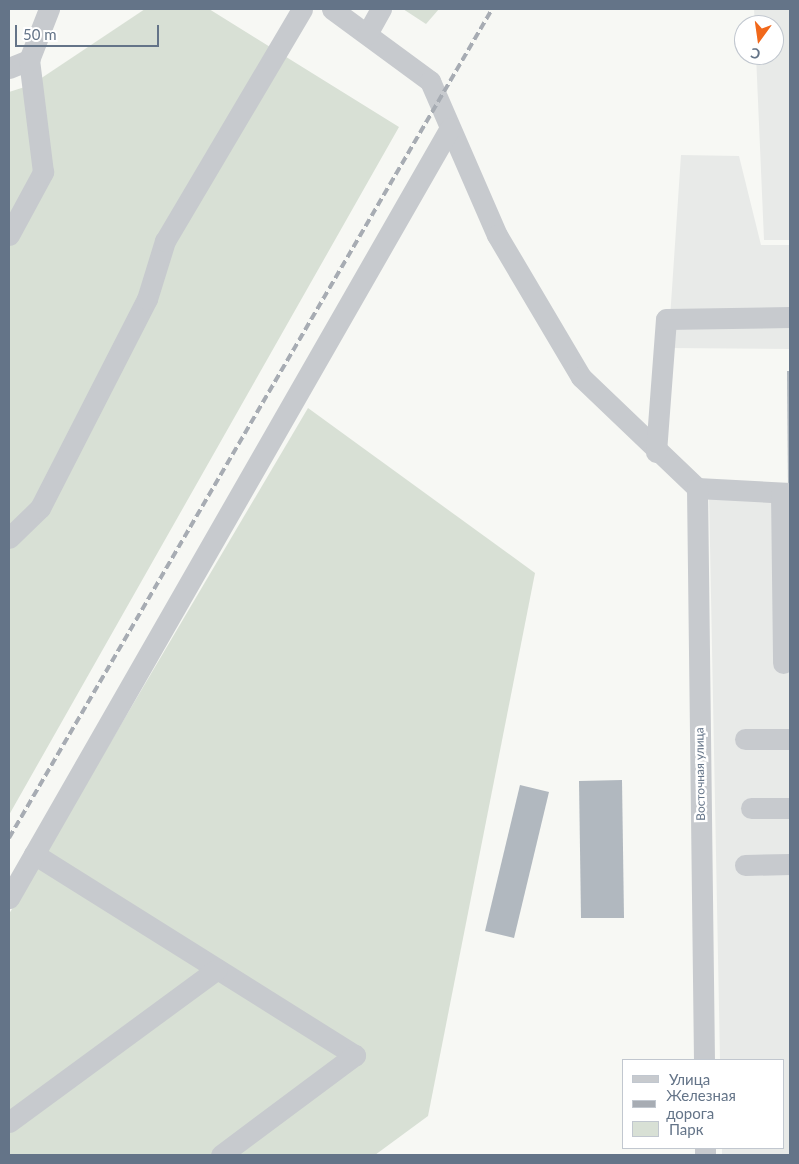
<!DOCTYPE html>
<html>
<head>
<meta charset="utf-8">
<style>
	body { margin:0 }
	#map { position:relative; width:799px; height:1164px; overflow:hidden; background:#f7f8f4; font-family:Lato,sans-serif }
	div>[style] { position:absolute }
	.built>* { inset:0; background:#e8eae8 }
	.green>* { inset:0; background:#d8e0d5 }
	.building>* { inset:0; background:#b1b8bf }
	.minor>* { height:21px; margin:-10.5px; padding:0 10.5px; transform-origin:10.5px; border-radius:10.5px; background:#c7cace }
	.rail>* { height:4px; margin-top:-2px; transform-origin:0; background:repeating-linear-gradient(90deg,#a7acb3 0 8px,transparent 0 12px) }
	span { translate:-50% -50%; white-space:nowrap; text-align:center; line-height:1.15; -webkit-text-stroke:5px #fff; paint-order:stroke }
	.street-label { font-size:12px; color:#647488 }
	.frame { position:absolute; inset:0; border:10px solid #647488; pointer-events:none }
	.legend { position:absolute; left:622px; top:1059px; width:162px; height:90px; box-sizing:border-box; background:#fff; border:1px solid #c1c7cf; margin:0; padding:6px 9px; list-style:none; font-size:15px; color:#647488 }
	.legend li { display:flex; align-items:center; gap:10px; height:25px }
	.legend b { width:25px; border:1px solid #c1c7cf }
	.north { position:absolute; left:734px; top:15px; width:50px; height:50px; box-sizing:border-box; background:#fff; border:1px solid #c1c7cf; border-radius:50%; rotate:194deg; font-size:14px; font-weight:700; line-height:20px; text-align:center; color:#647488 }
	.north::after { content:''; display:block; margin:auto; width:18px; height:22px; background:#f1681b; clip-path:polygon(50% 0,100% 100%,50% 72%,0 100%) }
	.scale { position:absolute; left:15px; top:25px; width:144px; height:22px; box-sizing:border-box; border:2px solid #647488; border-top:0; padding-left:6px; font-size:15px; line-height:18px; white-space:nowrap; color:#647488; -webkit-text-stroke:4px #fff; paint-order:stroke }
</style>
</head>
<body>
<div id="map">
	<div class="built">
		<div style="clip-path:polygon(754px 9px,790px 9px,790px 240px,764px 240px,756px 55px,774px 55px,774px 25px,755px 25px)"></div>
		<div style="clip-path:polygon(681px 155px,739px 156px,761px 245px,790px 245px,790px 349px,668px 348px)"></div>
		<div style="clip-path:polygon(709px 493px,790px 495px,790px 1155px,722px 1155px,722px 1148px,783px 1148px,783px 1060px,720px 1060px)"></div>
	</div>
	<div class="green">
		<div style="clip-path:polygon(145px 9px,209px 9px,399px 127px,9px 815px,9px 92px,31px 85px)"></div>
		<div style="clip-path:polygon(403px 9px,439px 9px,426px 24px)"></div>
		<div style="clip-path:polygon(308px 408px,535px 573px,428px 1116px,375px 1155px,9px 1155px,9px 914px)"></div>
	</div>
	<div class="building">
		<div style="clip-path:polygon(787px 371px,790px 371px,790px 488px,788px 488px)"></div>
		<div style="clip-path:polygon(622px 780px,624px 918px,581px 918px,579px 781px)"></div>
		<div style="clip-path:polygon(520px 785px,549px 792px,514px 938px,485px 931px)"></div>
	</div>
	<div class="minor">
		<div style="left:332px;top:9px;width:122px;rotate:36.3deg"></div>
		<div style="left:430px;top:81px;width:168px;rotate:66.5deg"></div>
		<div style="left:497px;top:235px;width:165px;rotate:59.4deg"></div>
		<div style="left:581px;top:377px;width:161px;rotate:43.7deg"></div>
		<div style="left:697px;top:488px;width:93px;rotate:3.1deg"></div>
		<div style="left:367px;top:34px;width:29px;rotate:-61deg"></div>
		<div style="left:9px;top:68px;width:22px;rotate:-22deg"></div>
		<div style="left:9px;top:235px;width:72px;rotate:-61.6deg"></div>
		<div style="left:43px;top:172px;width:113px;rotate:-97.1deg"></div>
		<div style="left:29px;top:60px;width:55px;rotate:-68.6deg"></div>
		<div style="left:656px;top:452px;width:133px;rotate:-85.7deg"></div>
		<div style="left:666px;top:319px;width:124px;rotate:-0.9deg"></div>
		<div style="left:697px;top:488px;width:572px;rotate:89.3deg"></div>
		<div style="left:781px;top:493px;width:170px;rotate:89.3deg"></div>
		<div style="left:9px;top:538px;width:43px;rotate:-44.1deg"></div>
		<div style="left:40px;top:508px;width:235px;rotate:-62.9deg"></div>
		<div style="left:147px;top:299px;width:61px;rotate:-72.8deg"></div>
		<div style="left:165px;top:241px;width:269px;rotate:-59.4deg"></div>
		<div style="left:745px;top:739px;width:45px"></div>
		<div style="left:751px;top:808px;width:39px"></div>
		<div style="left:34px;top:854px;width:379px;rotate:32.1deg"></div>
		<div style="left:355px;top:1055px;width:167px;rotate:143.3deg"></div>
		<div style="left:745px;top:865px;width:45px;rotate:-1.3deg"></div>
		<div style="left:9px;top:898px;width:887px;rotate:-60.2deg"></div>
		<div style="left:9px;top:1122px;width:258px;rotate:-36.3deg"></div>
		<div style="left:705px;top:1148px;width:7px;rotate:90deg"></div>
	</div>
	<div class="rail">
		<div style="left:9px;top:838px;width:959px;rotate:-59.77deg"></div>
	</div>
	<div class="street-label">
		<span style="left:700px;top:774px;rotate:-91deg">Восточная улица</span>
	</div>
	<div class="frame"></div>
	<ul class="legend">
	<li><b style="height:6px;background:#c7cace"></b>Улица</li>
	<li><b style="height:6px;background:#a7acb3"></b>Железная дорога</li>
	<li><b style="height:14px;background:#d8e0d5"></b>Парк</li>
	</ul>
	<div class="north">С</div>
	<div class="scale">50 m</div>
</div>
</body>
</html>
